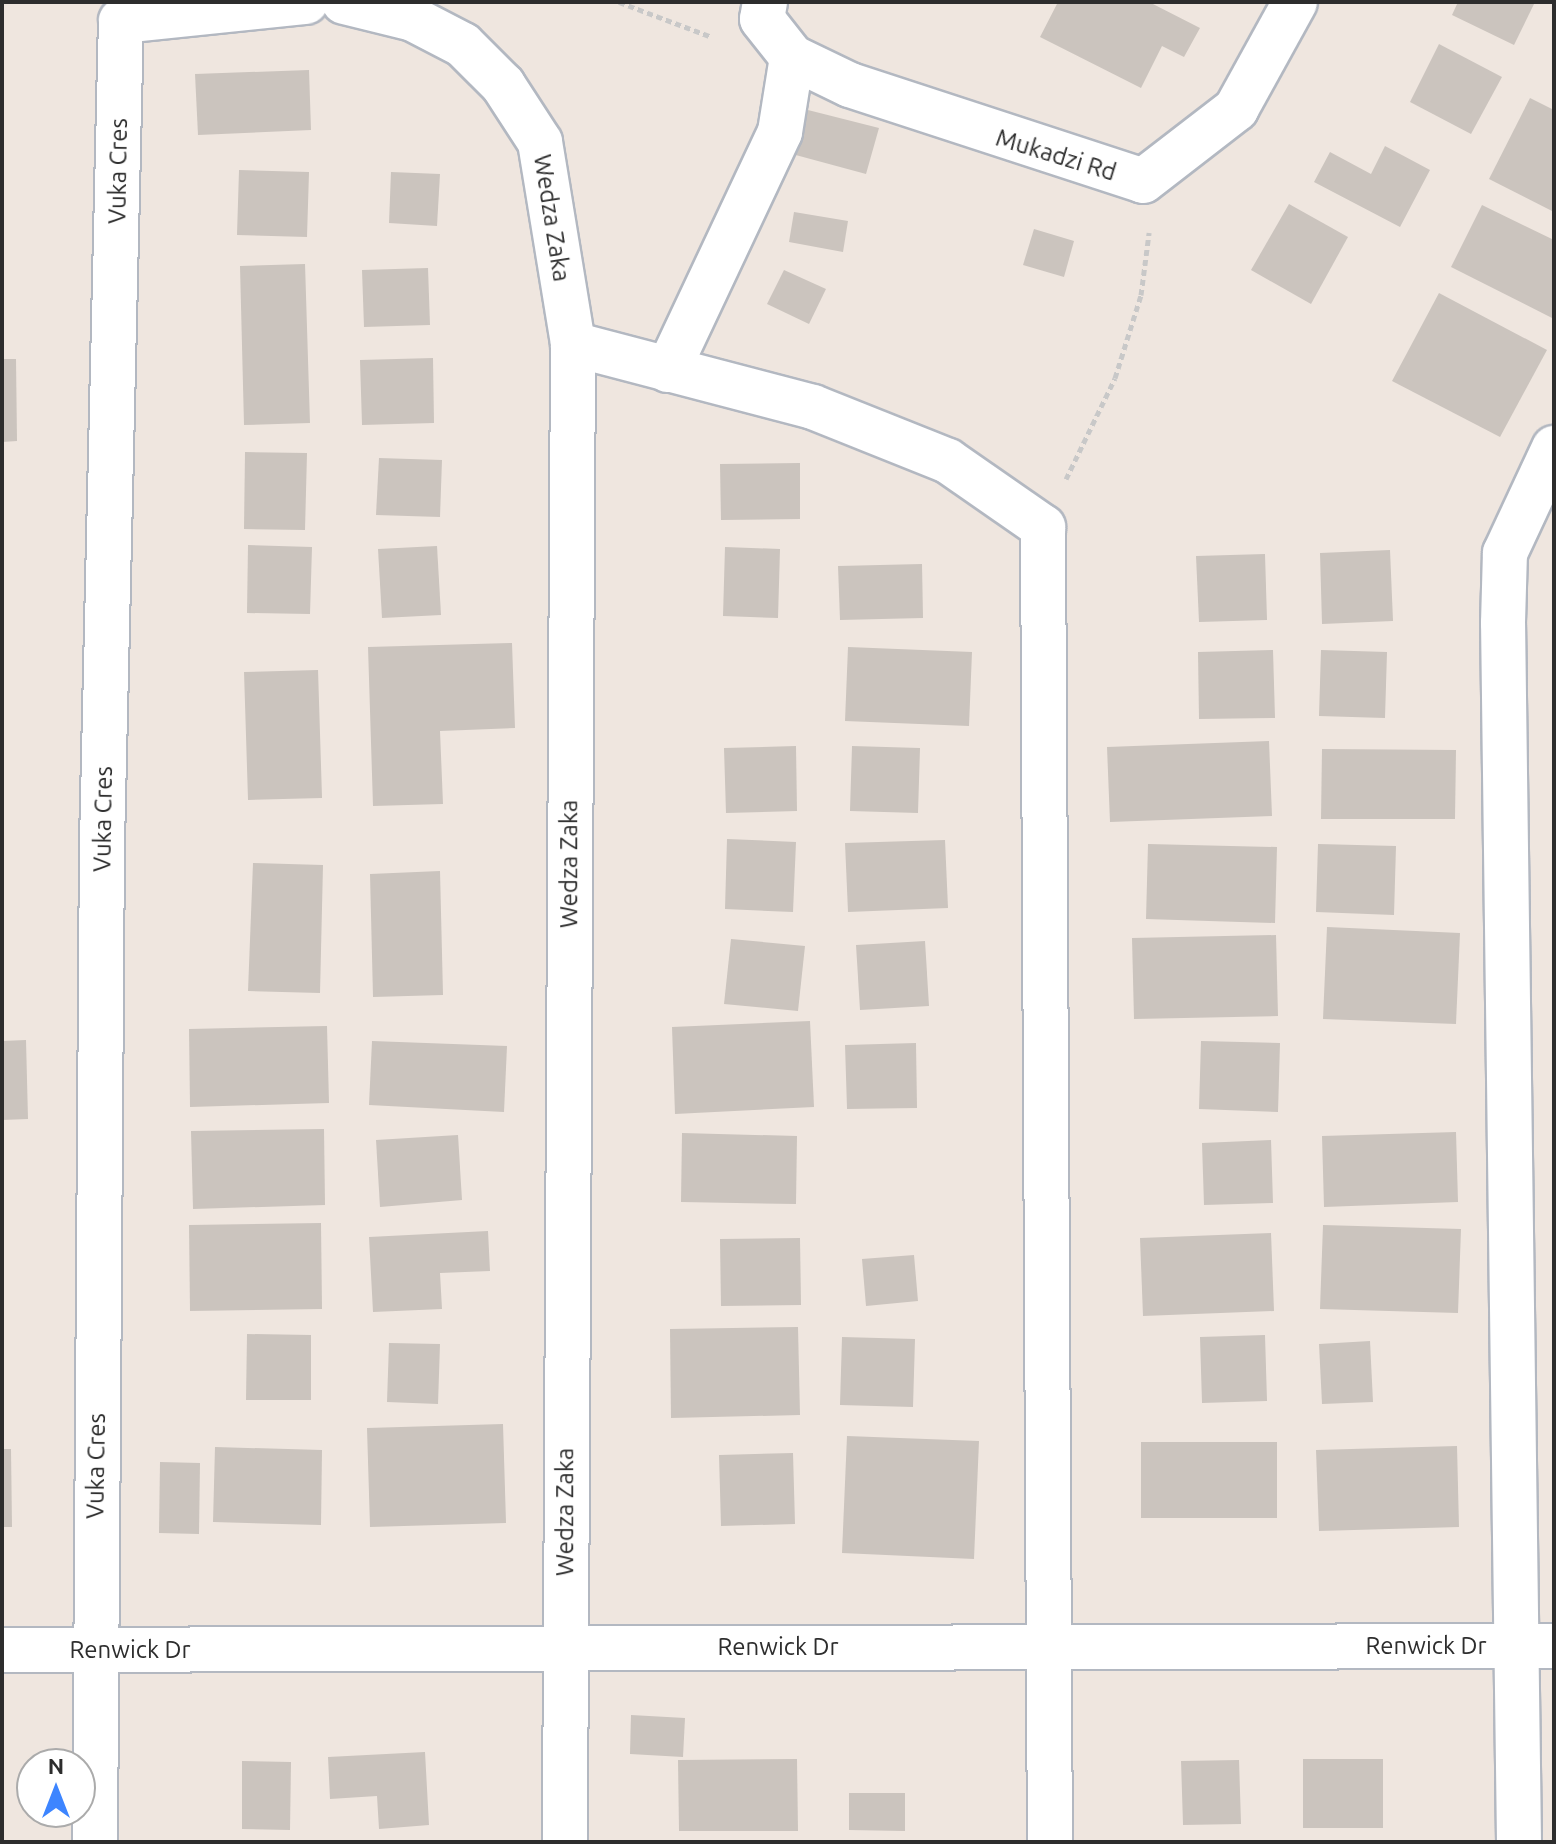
<!DOCTYPE html>
<html>
<head>
<meta charset="utf-8">
<style>
	body { margin:0 }
	#map { position:relative; width:1556px; height:1844px; overflow:hidden; background:#efe6df; font-family:Ubuntu,sans-serif }
	div>[style] { position:absolute }
	.building>* { inset:0; background:#cbc4be }
	.path>* { height:5px; margin-top:-2.5px; transform-origin:0; background:repeating-linear-gradient(90deg,#c8c8c8 0 6px,transparent 0 10px) }
	.roads { filter:drop-shadow(2px 0 #b3b8c1) drop-shadow(-2px 0 #b3b8c1) drop-shadow(0 2px #b3b8c1) drop-shadow(0 -2px #b3b8c1) }
	.minor>* { height:44px; margin:-22px; padding:0 22px; transform-origin:22px; border-radius:22px; background:#fff }
	span { translate:-50% -50%; white-space:nowrap; text-align:center; line-height:1.15; -webkit-text-stroke:6px #fff; paint-order:stroke }
	.street-label { font-size:24px; color:#2d2d2d }
	.frame { position:absolute; inset:0; border:4px solid #2d2d2d; pointer-events:none }
	.north { position:absolute; left:16px; top:1748px; width:80px; height:80px; box-sizing:border-box; background:#fff; border:2px solid #ababab; border-radius:50%; rotate:0deg; font-size:22px; font-weight:700; line-height:32px; text-align:center; color:#2d2d2d }
	.north::after { content:''; display:block; margin:auto; width:28px; height:36px; background:#3d85ff; clip-path:polygon(50% 0,100% 100%,50% 72%,0 100%) }
</style>
</head>
<body>
<div id="map">
	<div class="building">
		<div style="clip-path:polygon(1058px 2px,1149px 2px,1200px 28px,1184px 57px,1162px 46px,1141px 88px,1040px 37px)"></div>
		<div style="clip-path:polygon(1458px 2px,1535px 2px,1514px 45px,1452px 15px)"></div>
		<div style="clip-path:polygon(1439px 44px,1502px 77px,1471px 134px,1410px 102px)"></div>
		<div style="clip-path:polygon(309px 70px,311px 130px,198px 135px,195px 74px)"></div>
		<div style="clip-path:polygon(1530px 98px,1554px 110px,1554px 212px,1489px 179px)"></div>
		<div style="clip-path:polygon(804px 109px,879px 128px,866px 174px,792px 154px)"></div>
		<div style="clip-path:polygon(1385px 146px,1430px 170px,1400px 227px,1314px 182px,1330px 152px,1371px 174px)"></div>
		<div style="clip-path:polygon(239px 170px,309px 172px,307px 237px,237px 235px)"></div>
		<div style="clip-path:polygon(391px 172px,440px 174px,437px 226px,389px 223px)"></div>
		<div style="clip-path:polygon(1289px 204px,1348px 237px,1311px 304px,1251px 270px)"></div>
		<div style="clip-path:polygon(1482px 205px,1554px 240px,1554px 319px,1451px 267px)"></div>
		<div style="clip-path:polygon(794px 212px,848px 221px,843px 252px,789px 242px)"></div>
		<div style="clip-path:polygon(1034px 229px,1074px 241px,1064px 277px,1023px 265px)"></div>
		<div style="clip-path:polygon(305px 264px,310px 423px,244px 425px,240px 266px)"></div>
		<div style="clip-path:polygon(428px 268px,430px 325px,364px 327px,362px 270px)"></div>
		<div style="clip-path:polygon(784px 270px,826px 289px,809px 324px,767px 304px)"></div>
		<div style="clip-path:polygon(1439px 293px,1547px 350px,1500px 437px,1392px 381px)"></div>
		<div style="clip-path:polygon(433px 358px,434px 423px,362px 425px,360px 360px)"></div>
		<div style="clip-path:polygon(2px 359px,16px 359px,17px 441px,2px 442px)"></div>
		<div style="clip-path:polygon(245px 452px,307px 453px,305px 530px,244px 529px)"></div>
		<div style="clip-path:polygon(379px 458px,442px 460px,440px 517px,376px 515px)"></div>
		<div style="clip-path:polygon(800px 463px,800px 519px,721px 520px,720px 464px)"></div>
		<div style="clip-path:polygon(248px 545px,312px 547px,310px 614px,247px 613px)"></div>
		<div style="clip-path:polygon(437px 546px,441px 615px,382px 618px,378px 549px)"></div>
		<div style="clip-path:polygon(725px 547px,780px 549px,778px 618px,723px 616px)"></div>
		<div style="clip-path:polygon(1390px 550px,1393px 621px,1322px 624px,1320px 553px)"></div>
		<div style="clip-path:polygon(1265px 554px,1267px 620px,1199px 622px,1196px 556px)"></div>
		<div style="clip-path:polygon(922px 564px,923px 618px,840px 620px,838px 566px)"></div>
		<div style="clip-path:polygon(512px 643px,515px 728px,440px 731px,443px 804px,373px 806px,368px 647px)"></div>
		<div style="clip-path:polygon(848px 647px,972px 652px,969px 726px,845px 721px)"></div>
		<div style="clip-path:polygon(1273px 650px,1275px 718px,1199px 719px,1198px 652px)"></div>
		<div style="clip-path:polygon(1321px 650px,1387px 652px,1385px 718px,1319px 716px)"></div>
		<div style="clip-path:polygon(318px 670px,322px 798px,248px 800px,244px 672px)"></div>
		<div style="clip-path:polygon(1269px 741px,1272px 816px,1110px 822px,1107px 747px)"></div>
		<div style="clip-path:polygon(796px 746px,797px 811px,726px 813px,724px 748px)"></div>
		<div style="clip-path:polygon(852px 746px,920px 748px,918px 813px,850px 811px)"></div>
		<div style="clip-path:polygon(1322px 749px,1456px 750px,1455px 819px,1321px 819px)"></div>
		<div style="clip-path:polygon(727px 839px,796px 842px,793px 912px,725px 909px)"></div>
		<div style="clip-path:polygon(945px 840px,948px 908px,848px 912px,845px 843px)"></div>
		<div style="clip-path:polygon(1148px 844px,1277px 847px,1275px 923px,1146px 919px)"></div>
		<div style="clip-path:polygon(1318px 844px,1396px 846px,1394px 915px,1316px 912px)"></div>
		<div style="clip-path:polygon(253px 863px,323px 865px,320px 993px,248px 991px)"></div>
		<div style="clip-path:polygon(440px 871px,443px 995px,373px 997px,370px 874px)"></div>
		<div style="clip-path:polygon(1327px 927px,1460px 933px,1456px 1024px,1323px 1019px)"></div>
		<div style="clip-path:polygon(1276px 935px,1278px 1016px,1134px 1019px,1132px 938px)"></div>
		<div style="clip-path:polygon(731px 939px,805px 946px,798px 1011px,724px 1004px)"></div>
		<div style="clip-path:polygon(925px 941px,929px 1006px,860px 1010px,856px 945px)"></div>
		<div style="clip-path:polygon(810px 1021px,814px 1107px,675px 1114px,672px 1027px)"></div>
		<div style="clip-path:polygon(327px 1026px,329px 1103px,190px 1107px,189px 1029px)"></div>
		<div style="clip-path:polygon(26px 1040px,28px 1119px,2px 1120px,2px 1041px)"></div>
		<div style="clip-path:polygon(372px 1041px,507px 1046px,504px 1112px,369px 1105px)"></div>
		<div style="clip-path:polygon(1201px 1041px,1280px 1043px,1278px 1112px,1199px 1109px)"></div>
		<div style="clip-path:polygon(916px 1043px,917px 1108px,847px 1109px,845px 1045px)"></div>
		<div style="clip-path:polygon(324px 1129px,325px 1205px,193px 1209px,191px 1131px)"></div>
		<div style="clip-path:polygon(1456px 1132px,1458px 1202px,1324px 1207px,1322px 1136px)"></div>
		<div style="clip-path:polygon(682px 1133px,797px 1136px,796px 1204px,681px 1202px)"></div>
		<div style="clip-path:polygon(458px 1135px,462px 1200px,380px 1207px,376px 1140px)"></div>
		<div style="clip-path:polygon(1271px 1140px,1273px 1203px,1204px 1205px,1202px 1143px)"></div>
		<div style="clip-path:polygon(321px 1223px,322px 1309px,190px 1311px,189px 1225px)"></div>
		<div style="clip-path:polygon(1323px 1225px,1461px 1229px,1458px 1313px,1320px 1309px)"></div>
		<div style="clip-path:polygon(488px 1231px,490px 1271px,440px 1273px,442px 1309px,373px 1312px,369px 1237px)"></div>
		<div style="clip-path:polygon(1271px 1233px,1274px 1311px,1143px 1316px,1140px 1238px)"></div>
		<div style="clip-path:polygon(800px 1238px,801px 1305px,721px 1306px,720px 1239px)"></div>
		<div style="clip-path:polygon(914px 1255px,918px 1301px,866px 1306px,862px 1259px)"></div>
		<div style="clip-path:polygon(798px 1327px,800px 1415px,671px 1418px,670px 1329px)"></div>
		<div style="clip-path:polygon(247px 1334px,311px 1335px,311px 1400px,246px 1400px)"></div>
		<div style="clip-path:polygon(1265px 1335px,1267px 1401px,1202px 1403px,1200px 1337px)"></div>
		<div style="clip-path:polygon(842px 1337px,915px 1339px,913px 1407px,840px 1405px)"></div>
		<div style="clip-path:polygon(1370px 1341px,1373px 1402px,1322px 1404px,1319px 1344px)"></div>
		<div style="clip-path:polygon(389px 1343px,440px 1344px,438px 1404px,387px 1402px)"></div>
		<div style="clip-path:polygon(503px 1424px,506px 1523px,370px 1527px,367px 1428px)"></div>
		<div style="clip-path:polygon(847px 1436px,979px 1441px,974px 1559px,842px 1553px)"></div>
		<div style="clip-path:polygon(1141px 1442px,1277px 1442px,1277px 1518px,1141px 1518px)"></div>
		<div style="clip-path:polygon(1457px 1446px,1459px 1527px,1319px 1531px,1316px 1450px)"></div>
		<div style="clip-path:polygon(215px 1447px,322px 1450px,321px 1525px,213px 1522px)"></div>
		<div style="clip-path:polygon(2px 1449px,11px 1449px,12px 1527px,2px 1527px)"></div>
		<div style="clip-path:polygon(793px 1453px,795px 1524px,721px 1526px,719px 1455px)"></div>
		<div style="clip-path:polygon(160px 1462px,200px 1463px,199px 1534px,159px 1533px)"></div>
		<div style="clip-path:polygon(631px 1715px,685px 1718px,683px 1757px,630px 1754px)"></div>
		<div style="clip-path:polygon(425px 1752px,429px 1825px,379px 1829px,377px 1796px,330px 1799px,328px 1757px)"></div>
		<div style="clip-path:polygon(797px 1759px,798px 1831px,679px 1831px,678px 1760px)"></div>
		<div style="clip-path:polygon(1303px 1759px,1383px 1759px,1383px 1828px,1303px 1828px)"></div>
		<div style="clip-path:polygon(1239px 1760px,1241px 1824px,1183px 1825px,1181px 1761px)"></div>
		<div style="clip-path:polygon(242px 1761px,291px 1762px,290px 1830px,242px 1829px)"></div>
		<div style="clip-path:polygon(849px 1793px,905px 1793px,905px 1831px,849px 1830px)"></div>
	</div>
	<div class="path">
		<div style="left:619px;top:2px;width:99px;rotate:20.6deg"></div>
		<div style="left:1066px;top:479px;width:112px;rotate:-64.1deg"></div>
		<div style="left:1115px;top:378px;width:87px;rotate:-72.6deg"></div>
		<div style="left:1141px;top:295px;width:63px;rotate:-82.6deg"></div>
	</div>
	<div class="roads">
		<div class="minor">
			<div style="left:344px;top:2px;width:71px;rotate:13.8deg"></div>
			<div style="left:413px;top:19px;width:56px;rotate:27.5deg"></div>
			<div style="left:463px;top:45px;width:57px;rotate:45deg"></div>
			<div style="left:503px;top:85px;width:68px;rotate:57deg"></div>
			<div style="left:540px;top:142px;width:205px;rotate:80.7deg"></div>
			<div style="left:573px;top:344px;width:1498px;rotate:90.31deg"></div>
			<div style="left:765px;top:2px;width:17px;rotate:100deg"></div>
			<div style="left:762px;top:19px;width:48px;rotate:51.7deg"></div>
			<div style="left:792px;top:57px;width:64px;rotate:25.8deg"></div>
			<div style="left:850px;top:85px;width:308px;rotate:18.1deg"></div>
			<div style="left:1143px;top:181px;width:118px;rotate:-37.7deg"></div>
			<div style="left:1236px;top:109px;width:122px;rotate:-61.1deg"></div>
			<div style="left:121px;top:21px;width:186px;rotate:-5.9deg"></div>
			<div style="left:573px;top:344px;width:248px;rotate:14.7deg"></div>
			<div style="left:813px;top:407px;width:145px;rotate:21.8deg"></div>
			<div style="left:948px;top:461px;width:116px;rotate:34.8deg"></div>
			<div style="left:1043px;top:527px;width:1315px;rotate:89.7deg"></div>
			<div style="left:668px;top:370px;width:263px;rotate:-64.8deg"></div>
			<div style="left:780px;top:132px;width:76px;rotate:-80.9deg"></div>
			<div style="left:2px;top:1650px;width:1552px;rotate:-0.15deg"></div>
			<div style="left:95px;top:1842px;width:999px;rotate:-89.6deg"></div>
			<div style="left:102px;top:843px;width:822px;rotate:-88.68deg"></div>
			<div style="left:1519px;top:1842px;width:1219px;rotate:-90.75deg"></div>
			<div style="left:1503px;top:623px;width:70px;rotate:-88.4deg"></div>
			<div style="left:1505px;top:553px;width:116px;rotate:-65deg"></div>
		</div>
	</div>
	<div class="street-label">
		<span style="left:1056px;top:155px;rotate:17deg">Mukadzi Rd</span>
		<span style="left:118px;top:171px;rotate:-89deg">Vuka Cres</span>
		<span style="left:552px;top:218px;rotate:81deg">Wedza Zaka</span>
		<span style="left:103px;top:819px;rotate:-89deg">Vuka Cres</span>
		<span style="left:569px;top:864px;rotate:-90deg">Wedza Zaka</span>
		<span style="left:96px;top:1466px;rotate:-89deg">Vuka Cres</span>
		<span style="left:565px;top:1512px;rotate:-90deg">Wedza Zaka</span>
		<span style="left:1426px;top:1646px">Renwick Dr</span>
		<span style="left:778px;top:1647px">Renwick Dr</span>
		<span style="left:130px;top:1650px">Renwick Dr</span>
	</div>
	<div class="frame"></div>
	<div class="north">N</div>
</div>
</body>
</html>
